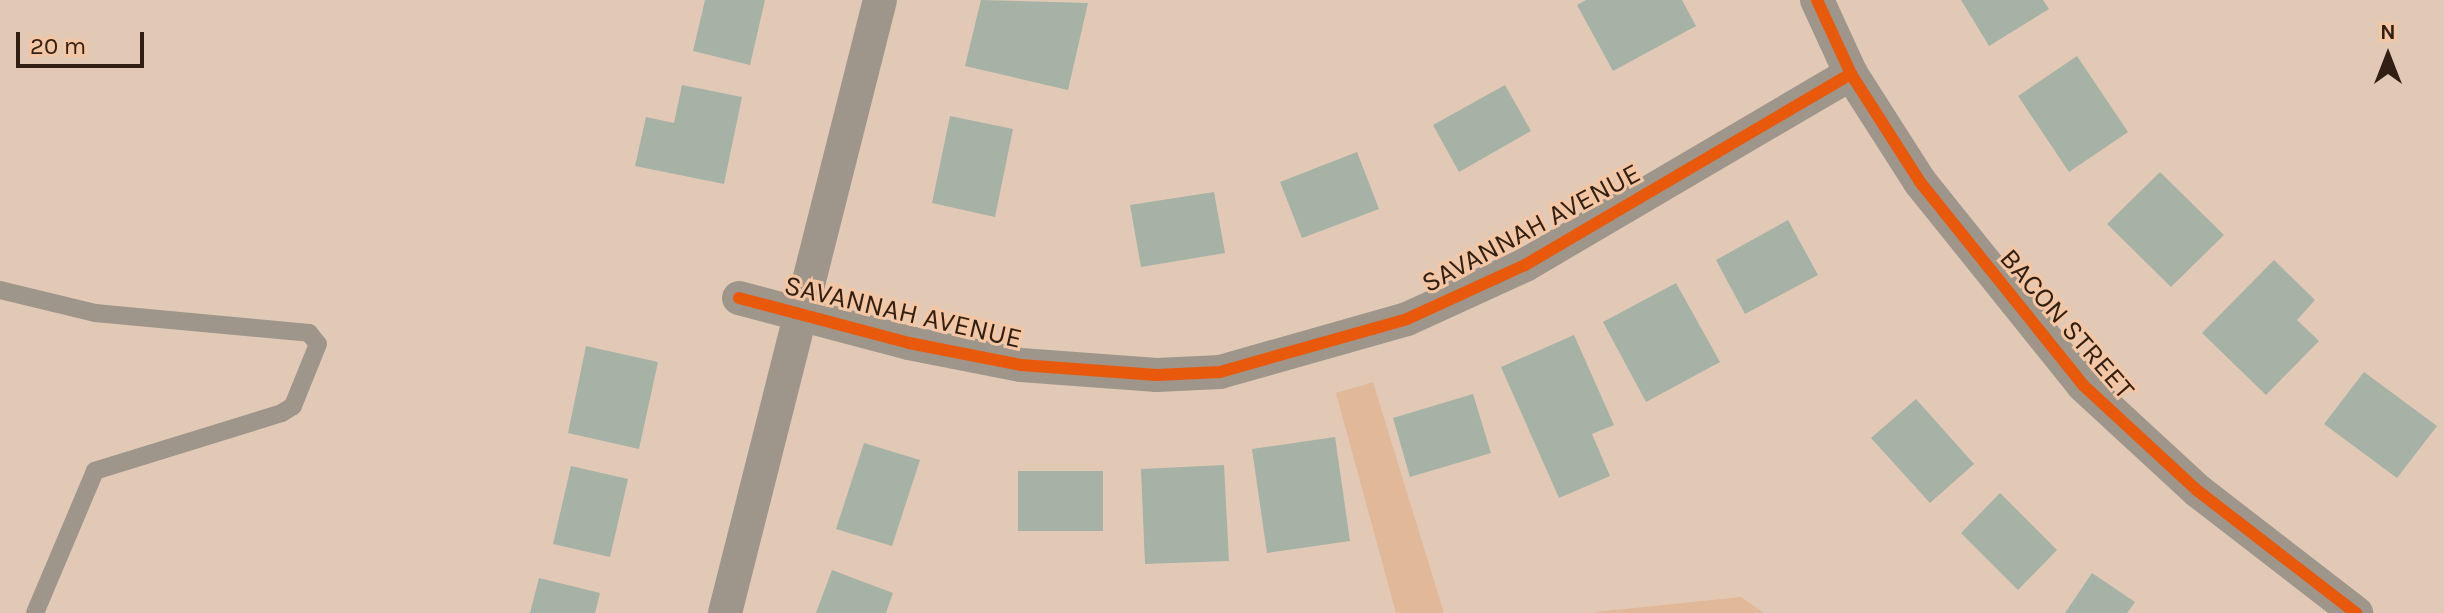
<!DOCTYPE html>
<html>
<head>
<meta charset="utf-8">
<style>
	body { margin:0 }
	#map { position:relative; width:2444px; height:613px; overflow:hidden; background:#e2c9b6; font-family:Karla,sans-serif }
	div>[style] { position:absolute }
	.green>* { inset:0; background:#e1b898 }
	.building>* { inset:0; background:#a5b2a5 }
	.service>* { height:18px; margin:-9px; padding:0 9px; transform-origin:9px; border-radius:9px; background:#9e968a }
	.minor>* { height:34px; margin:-17px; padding:0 17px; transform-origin:17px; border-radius:17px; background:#9e968a }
	.cycleway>* { height:12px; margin:-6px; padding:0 6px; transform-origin:6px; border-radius:6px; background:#e8590c }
	span { translate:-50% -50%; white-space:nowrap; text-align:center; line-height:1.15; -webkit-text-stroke:6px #f4c6a4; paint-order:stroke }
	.street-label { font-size:28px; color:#301f12 }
	.north { position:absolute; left:2348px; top:16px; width:80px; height:80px; -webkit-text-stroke:6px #f4c6a4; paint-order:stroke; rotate:0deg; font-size:22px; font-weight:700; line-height:32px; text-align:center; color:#301f12 }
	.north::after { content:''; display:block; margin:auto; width:28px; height:36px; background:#301f12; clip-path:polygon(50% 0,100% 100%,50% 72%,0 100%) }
	.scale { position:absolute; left:16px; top:32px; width:128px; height:36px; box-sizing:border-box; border:4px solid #301f12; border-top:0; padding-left:10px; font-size:24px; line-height:28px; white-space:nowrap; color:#301f12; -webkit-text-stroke:6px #f4c6a4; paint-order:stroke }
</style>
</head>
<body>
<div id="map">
	<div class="green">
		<div style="clip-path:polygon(1373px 382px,1444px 613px,1396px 613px,1336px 393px)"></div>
		<div style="clip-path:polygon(1741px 597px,1764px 613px,1593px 613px,1595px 612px)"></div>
	</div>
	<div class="building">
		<div style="clip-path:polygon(705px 0,765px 0,750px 65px,693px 51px)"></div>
		<div style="clip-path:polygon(981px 0,1088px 3px,1068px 90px,965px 66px)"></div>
		<div style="clip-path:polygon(1586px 0,1682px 0,1696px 26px,1613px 71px,1577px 5px)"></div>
		<div style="clip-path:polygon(1961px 0,2043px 0,2049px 9px,1989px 46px)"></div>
		<div style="clip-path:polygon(2077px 56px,2128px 132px,2069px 172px,2018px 96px)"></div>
		<div style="clip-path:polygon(682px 85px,742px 97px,724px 184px,635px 166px,646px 117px,674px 123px)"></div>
		<div style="clip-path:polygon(1505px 85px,1531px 131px,1459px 172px,1433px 125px)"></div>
		<div style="clip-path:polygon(950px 116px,1013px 129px,995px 217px,932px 203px)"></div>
		<div style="clip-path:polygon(1357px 152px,1379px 209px,1302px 238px,1280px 182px)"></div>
		<div style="clip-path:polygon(2160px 172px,2224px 235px,2171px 287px,2107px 224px)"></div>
		<div style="clip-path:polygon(1214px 192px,1225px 253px,1141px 267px,1130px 205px)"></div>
		<div style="clip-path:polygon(1788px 220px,1818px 275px,1745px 314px,1716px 260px)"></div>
		<div style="clip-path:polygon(2274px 260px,2315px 300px,2297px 320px,2319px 341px,2266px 395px,2202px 333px)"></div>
		<div style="clip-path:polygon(1676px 283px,1720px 362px,1646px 402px,1603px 322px)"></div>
		<div style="clip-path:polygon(1574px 335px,1614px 425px,1592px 434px,1610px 476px,1559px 498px,1501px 367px)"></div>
		<div style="clip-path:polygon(586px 346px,658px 362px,639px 449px,568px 433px)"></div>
		<div style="clip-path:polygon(2364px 372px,2437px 426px,2397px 478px,2324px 424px)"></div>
		<div style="clip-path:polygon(1473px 394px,1491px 453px,1410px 477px,1393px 418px)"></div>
		<div style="clip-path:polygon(1916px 399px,1974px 464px,1930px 503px,1871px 438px)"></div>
		<div style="clip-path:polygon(1335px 437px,1350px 541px,1267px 553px,1252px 449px)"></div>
		<div style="clip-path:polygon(864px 443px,920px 460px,892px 546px,836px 529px)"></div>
		<div style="clip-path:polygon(1224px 465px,1229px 561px,1145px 564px,1141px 469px)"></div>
		<div style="clip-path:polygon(571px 466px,628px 479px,610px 557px,553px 544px)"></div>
		<div style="clip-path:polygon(1018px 471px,1103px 471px,1103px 531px,1018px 531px)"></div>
		<div style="clip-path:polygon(2000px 493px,2057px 550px,2018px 590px,1961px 533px)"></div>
		<div style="clip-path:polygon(832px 570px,893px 593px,886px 613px,816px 613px)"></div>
		<div style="clip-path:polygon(2092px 573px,2135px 602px,2127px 613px,2065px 613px)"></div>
		<div style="clip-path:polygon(539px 578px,600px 593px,595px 613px,530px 613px)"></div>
	</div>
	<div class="service">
		<div style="left:0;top:290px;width:98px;rotate:13.6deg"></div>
		<div style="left:95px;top:313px;width:215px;rotate:5.3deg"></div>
		<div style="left:309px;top:333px;width:14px;rotate:51deg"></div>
		<div style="left:318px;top:344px;width:67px;rotate:112deg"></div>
		<div style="left:293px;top:406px;width:13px;rotate:148deg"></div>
		<div style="left:282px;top:413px;width:196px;rotate:162.8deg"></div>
		<div style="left:95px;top:471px;width:154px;rotate:112.9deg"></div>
	</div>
	<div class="minor">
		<div style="left:1817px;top:0;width:81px;rotate:65.3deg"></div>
		<div style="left:1851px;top:74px;width:128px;rotate:57.4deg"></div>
		<div style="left:1920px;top:182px;width:260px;rotate:51.2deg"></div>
		<div style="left:2083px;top:385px;width:156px;rotate:42.7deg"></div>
		<div style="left:2198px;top:491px;width:200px;rotate:37.7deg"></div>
		<div style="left:739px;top:298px;width:176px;rotate:14.8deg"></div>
		<div style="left:909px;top:343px;width:114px;rotate:11.1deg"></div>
		<div style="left:1021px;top:365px;width:136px;rotate:4.2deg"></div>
		<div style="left:1157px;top:375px;width:63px;rotate:-2.7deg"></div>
		<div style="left:1220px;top:372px;width:194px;rotate:-15.8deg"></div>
		<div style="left:1407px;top:319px;width:130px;rotate:-24.6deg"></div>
		<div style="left:1525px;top:265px;width:378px;rotate:-30.4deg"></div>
		<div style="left:725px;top:613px;width:632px;rotate:-75.81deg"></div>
	</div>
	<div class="cycleway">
		<div style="left:1817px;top:0;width:81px;rotate:65.3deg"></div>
		<div style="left:1851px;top:74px;width:128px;rotate:57.4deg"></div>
		<div style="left:1920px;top:182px;width:260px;rotate:51.2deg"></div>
		<div style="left:2083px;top:385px;width:156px;rotate:42.7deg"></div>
		<div style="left:2198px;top:491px;width:200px;rotate:37.7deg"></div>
		<div style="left:739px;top:298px;width:176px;rotate:14.8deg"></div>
		<div style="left:909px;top:343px;width:114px;rotate:11.1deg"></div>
		<div style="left:1021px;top:365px;width:136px;rotate:4.2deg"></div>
		<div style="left:1157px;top:375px;width:63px;rotate:-2.7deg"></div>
		<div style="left:1220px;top:372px;width:194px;rotate:-15.8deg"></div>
		<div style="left:1407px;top:319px;width:130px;rotate:-24.6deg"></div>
		<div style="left:1525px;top:265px;width:378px;rotate:-30.4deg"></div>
	</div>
	<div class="street-label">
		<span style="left:1531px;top:228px;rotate:-28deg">SAVANNAH AVENUE</span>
		<span style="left:903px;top:312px;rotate:13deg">SAVANNAH AVENUE</span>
		<span style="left:2067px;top:324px;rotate:49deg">BACON STREET</span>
	</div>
	<div class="north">N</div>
	<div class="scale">20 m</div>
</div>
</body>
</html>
